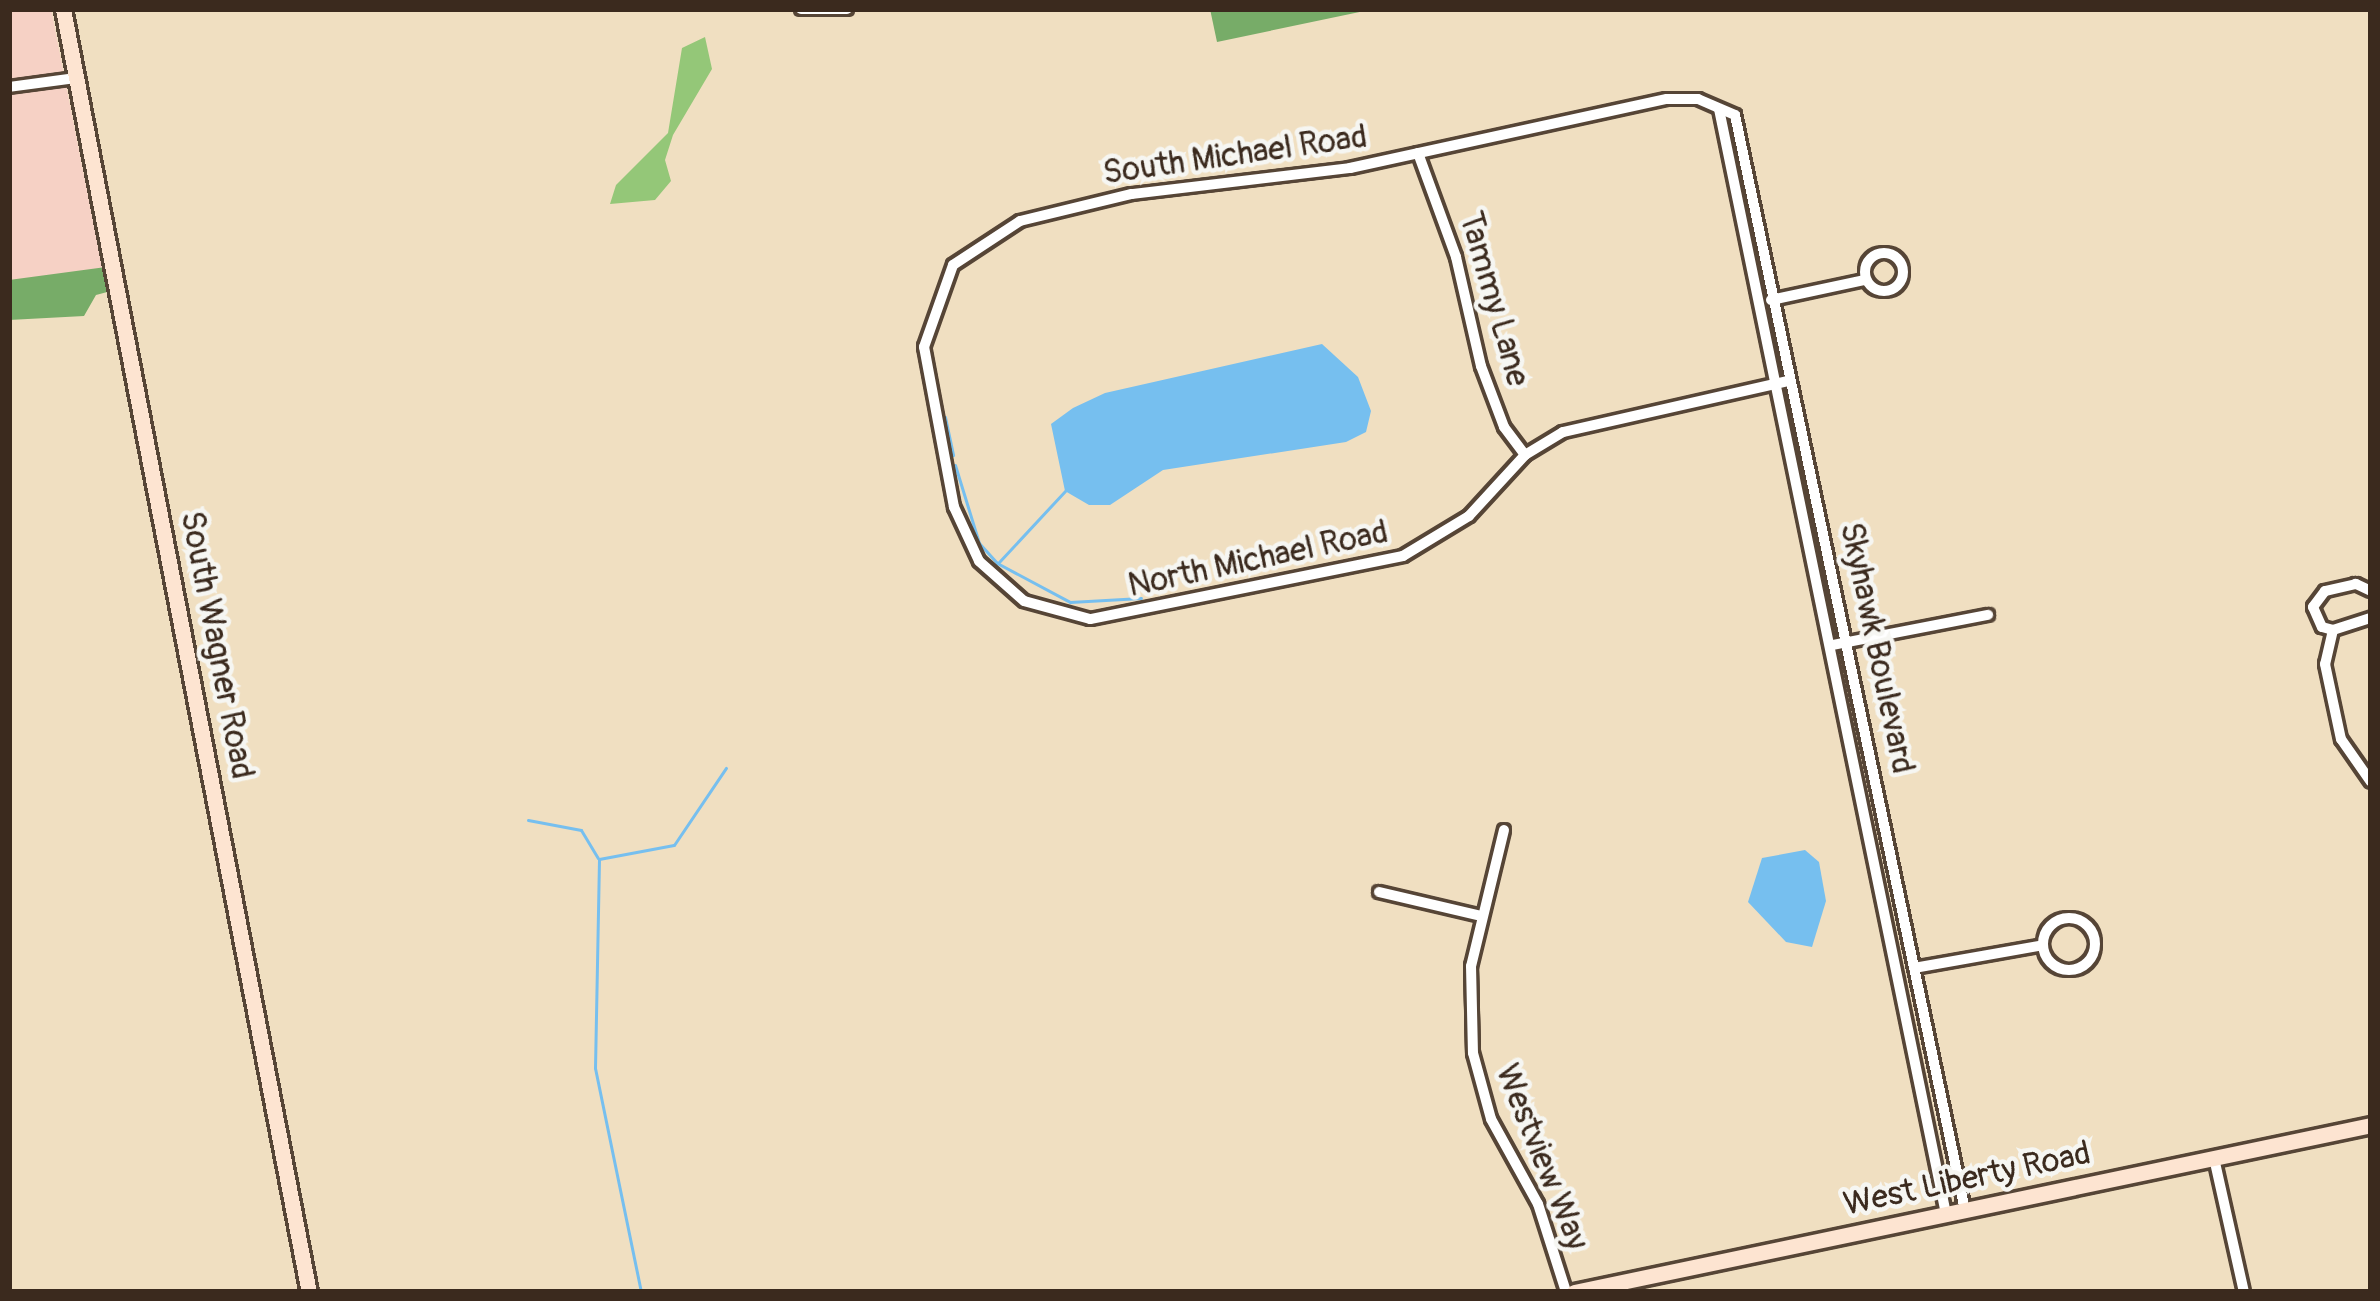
<!DOCTYPE html>
<html>
<head>
<meta charset="utf-8">
<style>
	body { margin:0 }
	#map { position:relative; width:2380px; height:1301px; overflow:hidden; background:#f0dfc1; font-family:Pangolin,sans-serif }
	div>[style] { position:absolute }
	.built>* { inset:0; background:#f6d1c5 }
	.green>* { inset:0; background:#94c778 }
	.forest>* { inset:0; background:#77ac68 }
	.water>* { inset:0; background:#76bfef }
	.stream>* { height:3px; margin:-1.5px; padding:0 1.5px; transform-origin:1.5px; border-radius:1.5px; background:#76bfef }
	.roads { filter:drop-shadow(3px 0 #564536) drop-shadow(-3px 0 #564536) drop-shadow(0 3px #564536) drop-shadow(0 -3px #564536) }
	.street>* { height:10px; margin:-5px; padding:0 5px; transform-origin:5px; border-radius:5px; background:#fff }
	.street>.ring { margin:-5px; padding:0; box-sizing:content-box; background:none; border:10px solid #fff; border-radius:50% }
	.secondary>* { height:15px; margin:-7.5px; padding:0 7.5px; transform-origin:7.5px; border-radius:7.5px; background:#fde4d1 }
	span { translate:-50% -50%; white-space:nowrap; text-align:center; line-height:1.15; -webkit-text-stroke:9px #f6f6f2; paint-order:stroke }
	.street-label { font-size:33px; color:#3b2a1e }
	.frame { position:absolute; inset:0; border:12px solid #3b2a1e; pointer-events:none }
</style>
</head>
<body>
<div id="map">
	<div class="built">
		<div style="clip-path:polygon(9px 9px,51px 9px,103px 272px,9px 291px)"></div>
	</div>
	<div class="green">
		<div style="clip-path:polygon(705px 37px,712px 69px,673px 135px,665px 160px,671px 181px,655px 200px,610px 204px,616px 185px,668px 133px,682px 48px)"></div>
	</div>
	<div class="forest">
		<div style="clip-path:polygon(1210px 9px,1374px 9px,1217px 42px)"></div>
		<div style="clip-path:polygon(106px 267px,111px 291px,96px 295px,84px 316px,9px 320px,9px 280px)"></div>
	</div>
	<div class="water">
		<div style="clip-path:polygon(1322px 344px,1358px 377px,1371px 411px,1366px 432px,1346px 442px,1163px 470px,1110px 505px,1089px 505px,1065px 491px,1051px 424px,1073px 408px,1105px 393px)"></div>
		<div style="clip-path:polygon(1805px 850px,1819px 862px,1826px 901px,1812px 947px,1786px 942px,1748px 902px,1762px 858px)"></div>
	</div>
	<div class="stream">
		<div style="left:945px;top:417px;width:39px;rotate:78deg"></div>
		<div style="left:955px;top:465px;width:82px;rotate:72.9deg"></div>
		<div style="left:979px;top:543px;width:27px;rotate:48deg"></div>
		<div style="left:997px;top:563px;width:83px;rotate:28.1deg"></div>
		<div style="left:1070px;top:602px;width:71px;rotate:-3.2deg"></div>
		<div style="left:999px;top:562px;width:97px;rotate:-47.1deg"></div>
		<div style="left:528px;top:820px;width:54px;rotate:10.7deg"></div>
		<div style="left:581px;top:830px;width:33px;rotate:59deg"></div>
		<div style="left:641px;top:1292px;width:229px;rotate:-101.6deg"></div>
		<div style="left:595px;top:1068px;width:209px;rotate:-88.9deg"></div>
		<div style="left:599px;top:859px;width:76px;rotate:-10.6deg"></div>
		<div style="left:674px;top:845px;width:93px;rotate:-56deg"></div>
	</div>
	<div class="roads">
		<div class="street">
			<div style="left:801px;top:9px;width:46px"></div>
			<div style="left:9px;top:87px;width:68px;rotate:-7.7deg"></div>
			<div style="left:1719px;top:109px;width:1128px;rotate:78.39deg"></div>
			<div style="left:1418px;top:153px;width:111px;rotate:69.9deg"></div>
			<div style="left:1456px;top:257px;width:112px;rotate:77.1deg"></div>
			<div style="left:1481px;top:366px;width:65px;rotate:69.3deg"></div>
			<div style="left:1504px;top:427px;width:35px;rotate:53deg"></div>
			<div class="ring" style="left:1865px;top:253px;width:28px;height:28px"></div>
			<div style="left:1771px;top:300px;width:95px;rotate:-12.1deg"></div>
			<div style="left:1788px;top:381px;width:231px;rotate:167.2deg"></div>
			<div style="left:1563px;top:432px;width:44px;rotate:148.8deg"></div>
			<div style="left:1525px;top:455px;width:83px;rotate:132.6deg"></div>
			<div style="left:1469px;top:516px;width:77px;rotate:148.8deg"></div>
			<div style="left:1403px;top:556px;width:319px;rotate:168.6deg"></div>
			<div style="left:1090px;top:619px;width:68px;rotate:-164.7deg"></div>
			<div style="left:1024px;top:601px;width:60px;rotate:-138.4deg"></div>
			<div style="left:979px;top:561px;width:60px;rotate:-114.8deg"></div>
			<div style="left:954px;top:507px;width:163px;rotate:-100.6deg"></div>
			<div style="left:924px;top:347px;width:87px;rotate:-70.5deg"></div>
			<div style="left:953px;top:265px;width:80px;rotate:-33.3deg"></div>
			<div style="left:1020px;top:221px;width:115px;rotate:-13.6deg"></div>
			<div style="left:1132px;top:194px;width:220px;rotate:-6.8deg"></div>
			<div style="left:1350px;top:168px;width:324px;rotate:-12.3deg"></div>
			<div style="left:1667px;top:99px;width:31px"></div>
			<div style="left:1698px;top:99px;width:40px;rotate:23.4deg"></div>
			<div style="left:1735px;top:115px;width:1119px;rotate:78.14deg"></div>
			<div style="left:2371px;top:591px;width:17px;rotate:-155deg"></div>
			<div style="left:2356px;top:584px;width:32px;rotate:167deg"></div>
			<div style="left:2325px;top:591px;width:20px;rotate:127deg"></div>
			<div style="left:2313px;top:607px;width:22px;rotate:66deg"></div>
			<div style="left:2322px;top:627px;width:11px;rotate:15deg"></div>
			<div style="left:2333px;top:630px;width:40px;rotate:-18deg"></div>
			<div style="left:2333px;top:630px;width:35px;rotate:103deg"></div>
			<div style="left:2325px;top:664px;width:77px;rotate:78deg"></div>
			<div style="left:2341px;top:739px;width:52px;rotate:55.1deg"></div>
			<div style="left:1833px;top:645px;width:158px;rotate:-11deg"></div>
			<div style="left:1504px;top:830px;width:140px;rotate:103.6deg"></div>
			<div style="left:1471px;top:966px;width:87px;rotate:88.7deg"></div>
			<div style="left:1473px;top:1053px;width:68px;rotate:74.7deg"></div>
			<div style="left:1491px;top:1119px;width:97px;rotate:61.1deg"></div>
			<div style="left:1538px;top:1204px;width:92px;rotate:72.3deg"></div>
			<div style="left:1379px;top:892px;width:105px;rotate:13.2deg"></div>
			<div class="ring" style="left:2043px;top:918px;width:42px;height:42px"></div>
			<div style="left:1914px;top:968px;width:127px;rotate:-10deg"></div>
			<div style="left:2214px;top:1158px;width:137px;rotate:77.4deg"></div>
		</div>
		<div class="secondary">
			<div style="left:63px;top:9px;width:1306px;rotate:79.15deg"></div>
			<div style="left:1574px;top:1292px;width:814px;rotate:-11.83deg"></div>
		</div>
	</div>
	<div class="street-label">
		<span style="left:1235px;top:155px;rotate:-8deg">South Michael Road</span>
		<span style="left:1494px;top:299px;rotate:74deg">Tammy Lane</span>
		<span style="left:1258px;top:559px;rotate:-12deg">North Michael Road</span>
		<span style="left:217px;top:645px;rotate:79deg">South Wagner Road</span>
		<span style="left:1877px;top:648px;rotate:78deg">Skyhawk Boulevard</span>
		<span style="left:1542px;top:1157px;rotate:68deg">Westview Way</span>
		<span style="left:1967px;top:1179px;rotate:-12deg">West Liberty Road</span>
	</div>
	<div class="frame"></div>
</div>
</body>
</html>
